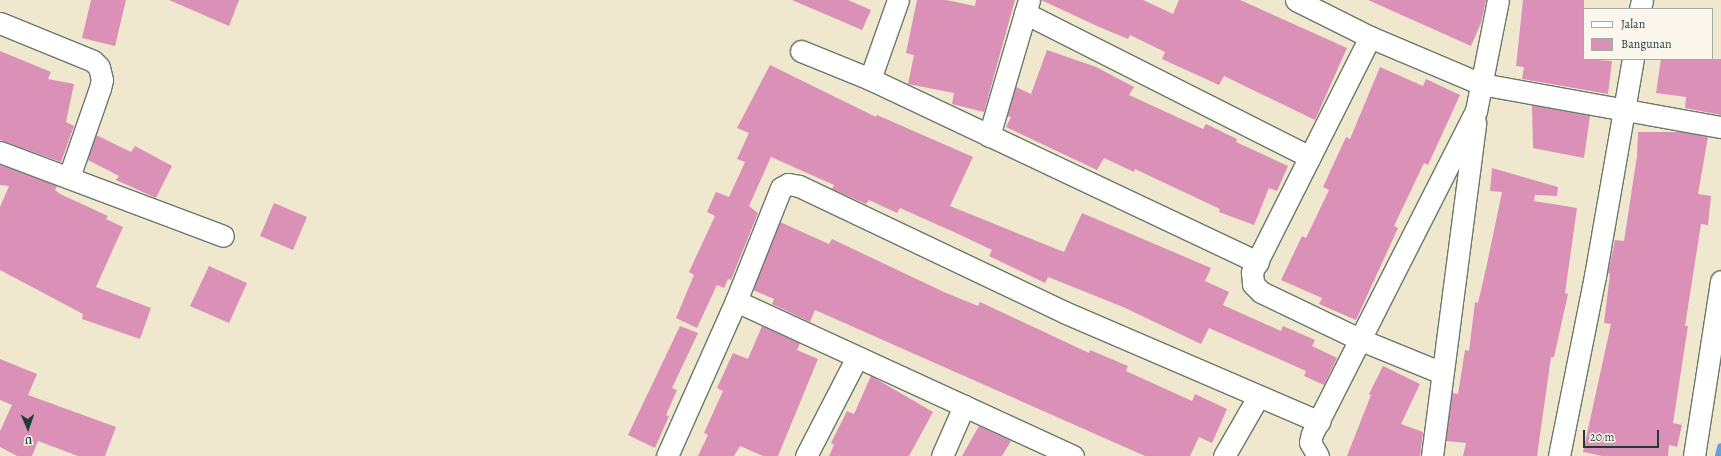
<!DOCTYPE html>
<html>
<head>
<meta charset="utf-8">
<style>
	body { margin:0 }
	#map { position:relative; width:1721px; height:456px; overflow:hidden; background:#f0e8ce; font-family:Alegreya,serif }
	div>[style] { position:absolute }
	.stream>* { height:8px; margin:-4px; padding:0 4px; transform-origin:4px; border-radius:4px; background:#65a3d7 }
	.building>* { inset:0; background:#db90b7 }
	.roads { filter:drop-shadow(1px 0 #68796a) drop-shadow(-1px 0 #68796a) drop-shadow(0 1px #68796a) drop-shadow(0 -1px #68796a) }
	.street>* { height:21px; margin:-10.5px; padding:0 10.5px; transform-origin:10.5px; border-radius:10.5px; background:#fff }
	span { translate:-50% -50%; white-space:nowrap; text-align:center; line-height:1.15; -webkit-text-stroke:3.5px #fbf7ec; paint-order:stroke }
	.legend { position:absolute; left:1583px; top:8px; width:130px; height:52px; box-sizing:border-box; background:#fbf7ec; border:1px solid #a3ada2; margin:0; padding:5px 7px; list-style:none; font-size:12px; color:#1f3d34 }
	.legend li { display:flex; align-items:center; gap:8px; height:20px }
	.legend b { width:20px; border:1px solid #a3ada2 }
	.north { position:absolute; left:8px; top:408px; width:40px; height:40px; -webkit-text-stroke:3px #fbf7ec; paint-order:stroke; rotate:178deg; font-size:11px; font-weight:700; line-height:16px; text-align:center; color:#1f3d34 }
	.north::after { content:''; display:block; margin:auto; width:14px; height:18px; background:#1f3d34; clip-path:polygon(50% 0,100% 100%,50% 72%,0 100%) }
	.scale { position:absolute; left:1583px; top:430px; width:76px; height:18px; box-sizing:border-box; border:2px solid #1f3d34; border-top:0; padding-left:5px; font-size:12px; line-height:14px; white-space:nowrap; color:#1f3d34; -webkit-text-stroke:3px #fbf7ec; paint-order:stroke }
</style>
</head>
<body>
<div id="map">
	<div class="stream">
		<div style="left:1719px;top:456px;width:9px;rotate:-77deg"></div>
	</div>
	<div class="building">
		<div style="clip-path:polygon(91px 0,126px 0,115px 46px,82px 38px)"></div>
		<div style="clip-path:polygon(169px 0,239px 0,229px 26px)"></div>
		<div style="clip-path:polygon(792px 0,848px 0,871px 10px,862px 30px)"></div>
		<div style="clip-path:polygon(917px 0,946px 0,975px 6px,976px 0,1015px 0,984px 112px,952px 104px,954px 93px,908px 84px,914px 55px,906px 53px)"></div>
		<div style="clip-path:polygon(1041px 0,1143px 0,1173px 14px,1179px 0,1240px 0,1347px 48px,1315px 120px,1224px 76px,1219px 85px,1162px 59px,1165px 52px,1130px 35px,1128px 39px,1097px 26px)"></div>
		<div style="clip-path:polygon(1368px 0,1486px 0,1481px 23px,1471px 46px)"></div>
		<div style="clip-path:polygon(1523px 0,1584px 0,1584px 59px,1612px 61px,1608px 94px,1522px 79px,1524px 67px,1516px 66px)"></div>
		<div style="clip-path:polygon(1047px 50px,1096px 67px,1134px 87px,1129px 95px,1203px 129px,1206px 124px,1237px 139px,1236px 142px,1288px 166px,1277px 191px,1269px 188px,1254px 225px,1219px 212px,1220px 209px,1135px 169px,1134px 172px,1104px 158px,1097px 170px,1006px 127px,1011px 117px,1007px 116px,1016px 87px,1031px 94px)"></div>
		<div style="clip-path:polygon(0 51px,51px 72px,48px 79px,74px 84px,66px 122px,74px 126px,61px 162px,0 140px)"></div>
		<div style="clip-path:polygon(1661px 59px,1721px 59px,1721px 115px,1685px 108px,1686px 97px,1656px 93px)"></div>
		<div style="clip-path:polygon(770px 65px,876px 117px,877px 115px,973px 157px,950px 206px,1064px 252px,1082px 213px,1211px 268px,1205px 281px,1229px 292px,1223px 305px,1281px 331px,1283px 326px,1315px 340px,1312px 346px,1337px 358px,1324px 385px,1304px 376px,1306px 371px,1209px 328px,1201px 344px,1123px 307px,1048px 277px,1045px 283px,989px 256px,992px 250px,956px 233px,900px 208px,897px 213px,869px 200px,866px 204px,832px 189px,834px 185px,771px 157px,749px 206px,758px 213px,731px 280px,728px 279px,724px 288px,717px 285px,697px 328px,676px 318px,694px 275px,689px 272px,715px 216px,707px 212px,716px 192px,729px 197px,745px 162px,737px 159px,749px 133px,737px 128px)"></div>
		<div style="clip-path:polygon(1380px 67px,1423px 86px,1426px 79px,1460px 95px,1428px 165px,1424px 163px,1394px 226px,1398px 228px,1356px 320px,1319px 304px,1322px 298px,1281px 280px,1302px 236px,1306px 238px,1329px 190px,1323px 187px,1346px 137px,1350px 139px)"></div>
		<div style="clip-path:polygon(1532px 105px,1590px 116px,1584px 158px,1533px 148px)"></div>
		<div style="clip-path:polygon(1638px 132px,1682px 132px,1708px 137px,1698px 194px,1711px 196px,1708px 225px,1701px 224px,1685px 326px,1688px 326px,1673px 423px,1682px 425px,1677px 447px,1669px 445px,1668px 456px,1602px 456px,1583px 452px,1611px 324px,1604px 323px,1610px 274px,1608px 273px,1615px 240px,1624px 241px,1637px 156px)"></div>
		<div style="clip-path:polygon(96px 135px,131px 152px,135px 146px,172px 166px,156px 198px,116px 180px,119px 176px,88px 160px)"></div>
		<div style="clip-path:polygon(0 165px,57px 186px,55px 190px,60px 194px,108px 216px,106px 219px,123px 227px,96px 287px,151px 308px,140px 339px,82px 319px,83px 314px,0 270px,0 207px,9px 186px,0 185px)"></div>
		<div style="clip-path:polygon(1492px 168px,1558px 187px,1557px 196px,1535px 195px,1534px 201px,1577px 208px,1565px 293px,1568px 294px,1554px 357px,1551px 357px,1537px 456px,1463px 456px,1466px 443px,1446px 441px,1452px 393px,1458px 394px,1465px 350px,1469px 351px,1475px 302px,1478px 303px,1487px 264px,1502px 192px,1490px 191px)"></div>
		<div style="clip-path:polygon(274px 203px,307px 217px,293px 250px,260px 236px)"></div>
		<div style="clip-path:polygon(780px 222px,829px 244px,832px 239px,944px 292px,978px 306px,980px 302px,1089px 353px,1090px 350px,1128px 366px,1126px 371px,1192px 401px,1195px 394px,1227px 409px,1212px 443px,1199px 437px,1190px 456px,1145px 456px,815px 310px,810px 322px,772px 304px,774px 299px,753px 290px)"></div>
		<div style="clip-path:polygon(209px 266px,247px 283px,229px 323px,190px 306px)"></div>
		<div style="clip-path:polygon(680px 326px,698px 333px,672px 388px,677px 390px,666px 415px,669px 416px,655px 448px,628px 435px)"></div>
		<div style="clip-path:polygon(762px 326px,800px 343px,797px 350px,818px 359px,778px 456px,763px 456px,740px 446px,734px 456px,698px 456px,708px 435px,704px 433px,723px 391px,717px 388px,733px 353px,748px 359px)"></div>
		<div style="clip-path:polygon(0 359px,37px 374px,28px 395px,116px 427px,105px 456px,78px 456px,38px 441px,32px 456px,17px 456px,0 447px,0 431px,12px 405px,0 400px)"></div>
		<div style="clip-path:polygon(1383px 366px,1420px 384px,1401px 424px,1423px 432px,1420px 456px,1347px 456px,1371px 395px,1369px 394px)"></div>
		<div style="clip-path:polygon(871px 376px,933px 412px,909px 456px,829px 456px,834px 445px,831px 443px,847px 411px,854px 414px)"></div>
		<div style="clip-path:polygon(979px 426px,1011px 441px,1002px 456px,962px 456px)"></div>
	</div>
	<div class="roads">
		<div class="street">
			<div style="left:1296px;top:0;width:83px;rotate:26.6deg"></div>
			<div style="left:1370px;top:37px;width:121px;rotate:22.9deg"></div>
			<div style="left:1481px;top:84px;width:244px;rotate:10.2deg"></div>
			<div style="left:1640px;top:9px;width:9px;rotate:-77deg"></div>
			<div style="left:1025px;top:13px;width:319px;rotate:26.8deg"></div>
			<div style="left:0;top:23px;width:100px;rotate:22.2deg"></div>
			<div style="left:93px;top:61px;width:8px;rotate:45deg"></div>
			<div style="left:99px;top:67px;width:13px;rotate:77deg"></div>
			<div style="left:102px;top:80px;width:8px;rotate:104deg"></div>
			<div style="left:100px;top:88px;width:94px;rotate:109.2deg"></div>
			<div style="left:1370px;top:37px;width:263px;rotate:116.7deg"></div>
			<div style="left:1252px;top:272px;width:12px;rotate:85deg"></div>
			<div style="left:1253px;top:284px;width:11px;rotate:45deg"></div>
			<div style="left:1261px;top:292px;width:111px;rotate:25.6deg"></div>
			<div style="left:1361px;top:340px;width:87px;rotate:22.2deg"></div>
			<div style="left:801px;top:51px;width:74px;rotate:22.1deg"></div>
			<div style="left:870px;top:79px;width:429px;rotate:25.3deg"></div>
			<div style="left:870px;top:79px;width:84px;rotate:-70.5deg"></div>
			<div style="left:989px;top:136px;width:142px;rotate:-73.6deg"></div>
			<div style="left:0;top:152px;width:238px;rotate:20.6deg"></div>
			<div style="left:667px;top:456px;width:170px;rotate:-66deg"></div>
			<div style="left:806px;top:456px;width:111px;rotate:-62.7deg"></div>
			<div style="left:942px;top:456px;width:55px;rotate:-66.3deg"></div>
			<div style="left:1073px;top:456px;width:371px;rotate:-155.3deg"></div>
			<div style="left:736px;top:301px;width:122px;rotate:-68.3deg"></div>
			<div style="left:781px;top:188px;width:8px;rotate:-30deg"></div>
			<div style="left:788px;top:184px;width:11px;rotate:10deg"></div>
			<div style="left:799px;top:186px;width:293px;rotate:25.4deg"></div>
			<div style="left:1064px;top:312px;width:278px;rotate:23.3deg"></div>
			<div style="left:1224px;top:456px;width:68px;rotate:-60deg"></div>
			<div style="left:1318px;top:456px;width:16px;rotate:-120deg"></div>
			<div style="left:1310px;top:442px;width:8px;rotate:-76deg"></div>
			<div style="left:1312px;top:434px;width:362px;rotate:-63.1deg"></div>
			<div style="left:1476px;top:111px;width:113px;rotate:-78.8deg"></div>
			<div style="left:1432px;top:456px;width:336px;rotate:-82.6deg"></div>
			<div style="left:1559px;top:456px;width:184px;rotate:-78.7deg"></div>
			<div style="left:1595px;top:276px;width:220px;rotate:-80.1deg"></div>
			<div style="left:1694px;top:456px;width:177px;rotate:-81.2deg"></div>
		</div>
	</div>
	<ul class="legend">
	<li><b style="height:5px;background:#fff"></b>Jalan</li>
	<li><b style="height:11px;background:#db90b7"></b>Bangunan</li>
	</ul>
	<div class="north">U</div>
	<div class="scale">20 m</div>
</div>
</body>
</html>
